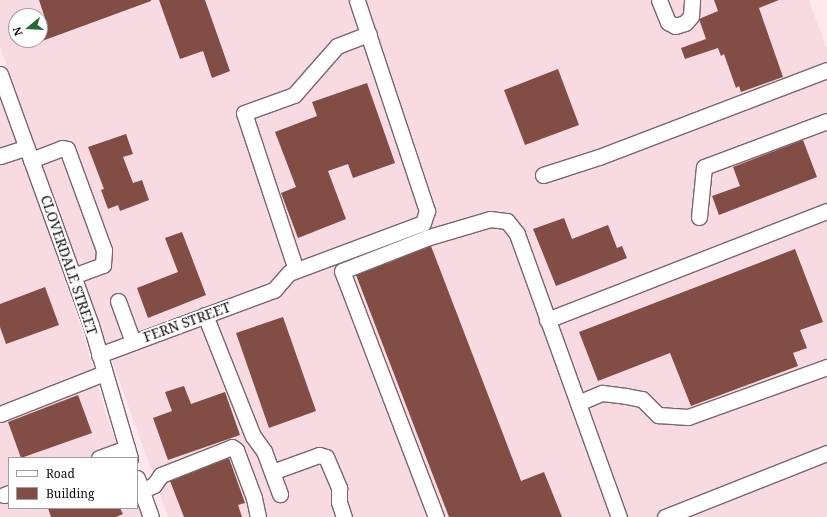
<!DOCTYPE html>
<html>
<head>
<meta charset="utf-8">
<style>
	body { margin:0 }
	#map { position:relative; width:827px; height:517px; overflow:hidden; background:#ffe9ee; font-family:"Noto Serif",serif }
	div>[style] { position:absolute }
	.built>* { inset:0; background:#f8dae2 }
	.building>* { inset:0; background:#824d44 }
	.roads { filter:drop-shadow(1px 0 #79666b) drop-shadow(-1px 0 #79666b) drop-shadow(0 1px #79666b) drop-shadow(0 -1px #79666b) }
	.minor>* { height:15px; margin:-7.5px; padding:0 7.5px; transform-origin:7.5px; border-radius:7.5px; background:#fff }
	span { translate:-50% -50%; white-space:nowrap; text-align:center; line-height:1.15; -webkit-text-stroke:4px #fff; paint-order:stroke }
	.street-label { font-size:14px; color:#110a0c }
	.legend { position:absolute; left:8px; top:457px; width:130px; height:52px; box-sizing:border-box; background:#fff; border:1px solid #a09d9e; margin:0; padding:5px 7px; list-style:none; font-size:12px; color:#110a0c }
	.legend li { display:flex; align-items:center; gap:8px; height:20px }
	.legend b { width:20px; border:1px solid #a09d9e }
	.north { position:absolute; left:8px; top:8px; width:40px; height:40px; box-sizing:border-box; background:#fff; border:1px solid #a09d9e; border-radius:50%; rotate:252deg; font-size:11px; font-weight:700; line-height:16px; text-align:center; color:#110a0c }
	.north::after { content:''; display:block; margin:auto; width:14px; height:18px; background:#266934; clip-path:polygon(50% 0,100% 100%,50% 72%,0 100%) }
</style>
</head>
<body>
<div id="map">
	<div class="built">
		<div style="clip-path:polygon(evenodd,0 0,809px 0,827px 49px,827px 517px,168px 517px,0 47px,0 0,16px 16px,40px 16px,40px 40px,16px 40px,16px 16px)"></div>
		<div style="clip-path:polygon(0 94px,82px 329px,106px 414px,122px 458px,9px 458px,9px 508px,137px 508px,137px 501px,143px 517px,0 517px)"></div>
	</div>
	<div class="building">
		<div style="clip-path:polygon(39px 0,151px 0,151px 1px,42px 41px,40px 20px,45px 18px)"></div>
		<div style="clip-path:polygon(159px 0,205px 0,230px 71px,212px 78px,203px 51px,180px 59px)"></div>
		<div style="clip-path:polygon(714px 0,779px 0,759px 8px,783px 77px,741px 92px,739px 86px,736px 88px,724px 54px,721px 56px,718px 48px,685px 59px,681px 48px,706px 39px,699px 19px,718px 11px)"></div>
		<div style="clip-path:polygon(558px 69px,579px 125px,525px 145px,504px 90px)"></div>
		<div style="clip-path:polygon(367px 83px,395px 163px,353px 178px,348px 164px,328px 171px,346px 219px,298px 238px,281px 193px,296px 187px,275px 132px,317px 116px,312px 102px)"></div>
		<div style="clip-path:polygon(126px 134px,133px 154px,123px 157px,133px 183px,142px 180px,149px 200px,120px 211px,118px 205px,108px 209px,101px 190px,104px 189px,88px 147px)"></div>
		<div style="clip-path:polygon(803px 140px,817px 177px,719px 215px,712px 196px,740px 186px,733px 167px)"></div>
		<div style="clip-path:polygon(564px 218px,572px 239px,608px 225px,617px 248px,622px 246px,627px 258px,556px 286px,533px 229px)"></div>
		<div style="clip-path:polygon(182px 232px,206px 295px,148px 318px,137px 288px,178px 272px,165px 238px)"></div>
		<div style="clip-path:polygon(431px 246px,521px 481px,544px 472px,562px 517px,449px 517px,356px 275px)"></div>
		<div style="clip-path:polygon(795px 249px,823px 322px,800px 330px,807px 348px,793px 353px,798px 366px,691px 406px,670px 353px,598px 381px,579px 332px)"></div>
		<div style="clip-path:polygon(45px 287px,59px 325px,6px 344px,0 327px,0 304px)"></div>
		<div style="clip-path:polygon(283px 317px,316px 411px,269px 428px,236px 333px)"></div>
		<div style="clip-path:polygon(184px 386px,191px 404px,225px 392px,240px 435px,168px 460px,153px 418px,172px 411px,165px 392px)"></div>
		<div style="clip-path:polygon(78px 395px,92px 433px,21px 458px,8px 422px)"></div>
		<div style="clip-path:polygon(229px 458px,245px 503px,238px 505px,242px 517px,184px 517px,170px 481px)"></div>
		<div style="clip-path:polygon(48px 508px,120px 508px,123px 514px,116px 517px,51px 517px)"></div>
	</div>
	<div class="roads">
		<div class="minor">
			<div style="left:659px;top:0;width:24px;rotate:68deg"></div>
			<div style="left:668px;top:22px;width:8px;rotate:30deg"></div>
			<div style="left:675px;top:26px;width:10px;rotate:-17deg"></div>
			<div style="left:685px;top:23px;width:9px;rotate:-49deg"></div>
			<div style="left:691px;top:16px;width:16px;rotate:-86deg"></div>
			<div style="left:0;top:74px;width:267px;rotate:70.1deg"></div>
			<div style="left:91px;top:325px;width:139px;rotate:73.7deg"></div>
			<div style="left:0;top:156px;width:28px;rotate:-18deg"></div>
			<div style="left:31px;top:160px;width:33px;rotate:-21deg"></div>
			<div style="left:62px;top:148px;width:5px;rotate:11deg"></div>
			<div style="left:67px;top:149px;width:108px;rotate:69.9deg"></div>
			<div style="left:104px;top:250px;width:15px;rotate:94deg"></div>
			<div style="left:103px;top:265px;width:32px;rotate:160deg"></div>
			<div style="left:543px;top:175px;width:59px;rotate:-17.8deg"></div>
			<div style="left:599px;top:157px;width:244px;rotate:-20.9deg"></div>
			<div style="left:699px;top:217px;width:50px;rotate:-84.3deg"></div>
			<div style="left:704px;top:167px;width:131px;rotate:-20.5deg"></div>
			<div style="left:296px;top:270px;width:165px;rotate:-108.3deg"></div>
			<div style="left:244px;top:113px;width:53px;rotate:-19.8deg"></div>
			<div style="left:294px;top:95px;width:65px;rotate:-48.7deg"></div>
			<div style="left:337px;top:46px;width:34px;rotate:-21deg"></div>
			<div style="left:118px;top:301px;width:44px;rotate:69.9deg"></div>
			<div style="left:205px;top:315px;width:130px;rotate:68.4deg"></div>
			<div style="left:253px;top:436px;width:19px;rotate:54deg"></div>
			<div style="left:264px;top:451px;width:46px;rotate:69.6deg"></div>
			<div style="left:547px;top:320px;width:300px;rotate:-21.3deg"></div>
			<div style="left:99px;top:355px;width:187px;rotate:-20.4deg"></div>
			<div style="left:274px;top:290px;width:23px;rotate:-49deg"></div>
			<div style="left:289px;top:273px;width:143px;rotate:-20.5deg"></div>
			<div style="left:423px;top:223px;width:13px;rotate:-72deg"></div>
			<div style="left:427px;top:211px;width:222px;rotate:-108.4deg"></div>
			<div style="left:578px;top:403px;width:26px;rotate:-23deg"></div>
			<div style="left:602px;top:393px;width:24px;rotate:7deg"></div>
			<div style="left:626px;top:396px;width:16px;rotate:11deg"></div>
			<div style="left:642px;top:399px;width:23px;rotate:45deg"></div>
			<div style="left:658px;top:415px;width:30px;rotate:4deg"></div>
			<div style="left:688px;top:417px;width:148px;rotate:-19.8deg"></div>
			<div style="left:0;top:414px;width:112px;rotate:-21.5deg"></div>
			<div style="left:99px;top:458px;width:30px;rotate:-20deg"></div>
			<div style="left:272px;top:472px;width:50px;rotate:-19.9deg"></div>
			<div style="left:319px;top:455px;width:7px;rotate:16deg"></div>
			<div style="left:326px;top:457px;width:34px;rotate:67deg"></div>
			<div style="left:339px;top:488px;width:14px;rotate:90deg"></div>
			<div style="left:339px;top:502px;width:16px;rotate:72deg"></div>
			<div style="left:137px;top:478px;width:41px;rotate:70.3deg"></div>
			<div style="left:141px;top:491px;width:14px;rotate:-25deg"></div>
			<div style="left:154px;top:485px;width:12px;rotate:-55deg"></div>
			<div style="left:161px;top:475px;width:76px;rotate:-21.5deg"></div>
			<div style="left:232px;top:447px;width:5px;rotate:37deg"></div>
			<div style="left:236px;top:450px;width:51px;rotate:69.4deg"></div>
			<div style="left:254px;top:498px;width:19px;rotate:78deg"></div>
			<div style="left:4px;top:495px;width:5px;rotate:-22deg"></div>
			<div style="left:436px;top:517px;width:263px;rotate:-110.9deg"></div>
			<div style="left:342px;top:271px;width:90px;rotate:-21.4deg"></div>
			<div style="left:426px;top:238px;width:67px;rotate:-16.5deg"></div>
			<div style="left:490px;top:219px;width:17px;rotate:7deg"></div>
			<div style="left:507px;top:221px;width:16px;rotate:52deg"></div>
			<div style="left:517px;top:234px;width:301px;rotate:70.2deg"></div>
			<div style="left:665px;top:517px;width:174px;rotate:-21.6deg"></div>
		</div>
	</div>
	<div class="street-label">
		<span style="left:69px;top:265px;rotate:71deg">CLOVERDALE STREET</span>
		<span style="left:187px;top:322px;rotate:-20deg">FERN STREET</span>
	</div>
	<ul class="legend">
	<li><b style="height:5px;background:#fff"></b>Road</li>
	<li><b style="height:11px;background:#824d44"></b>Building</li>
	</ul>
	<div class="north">N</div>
</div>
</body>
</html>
